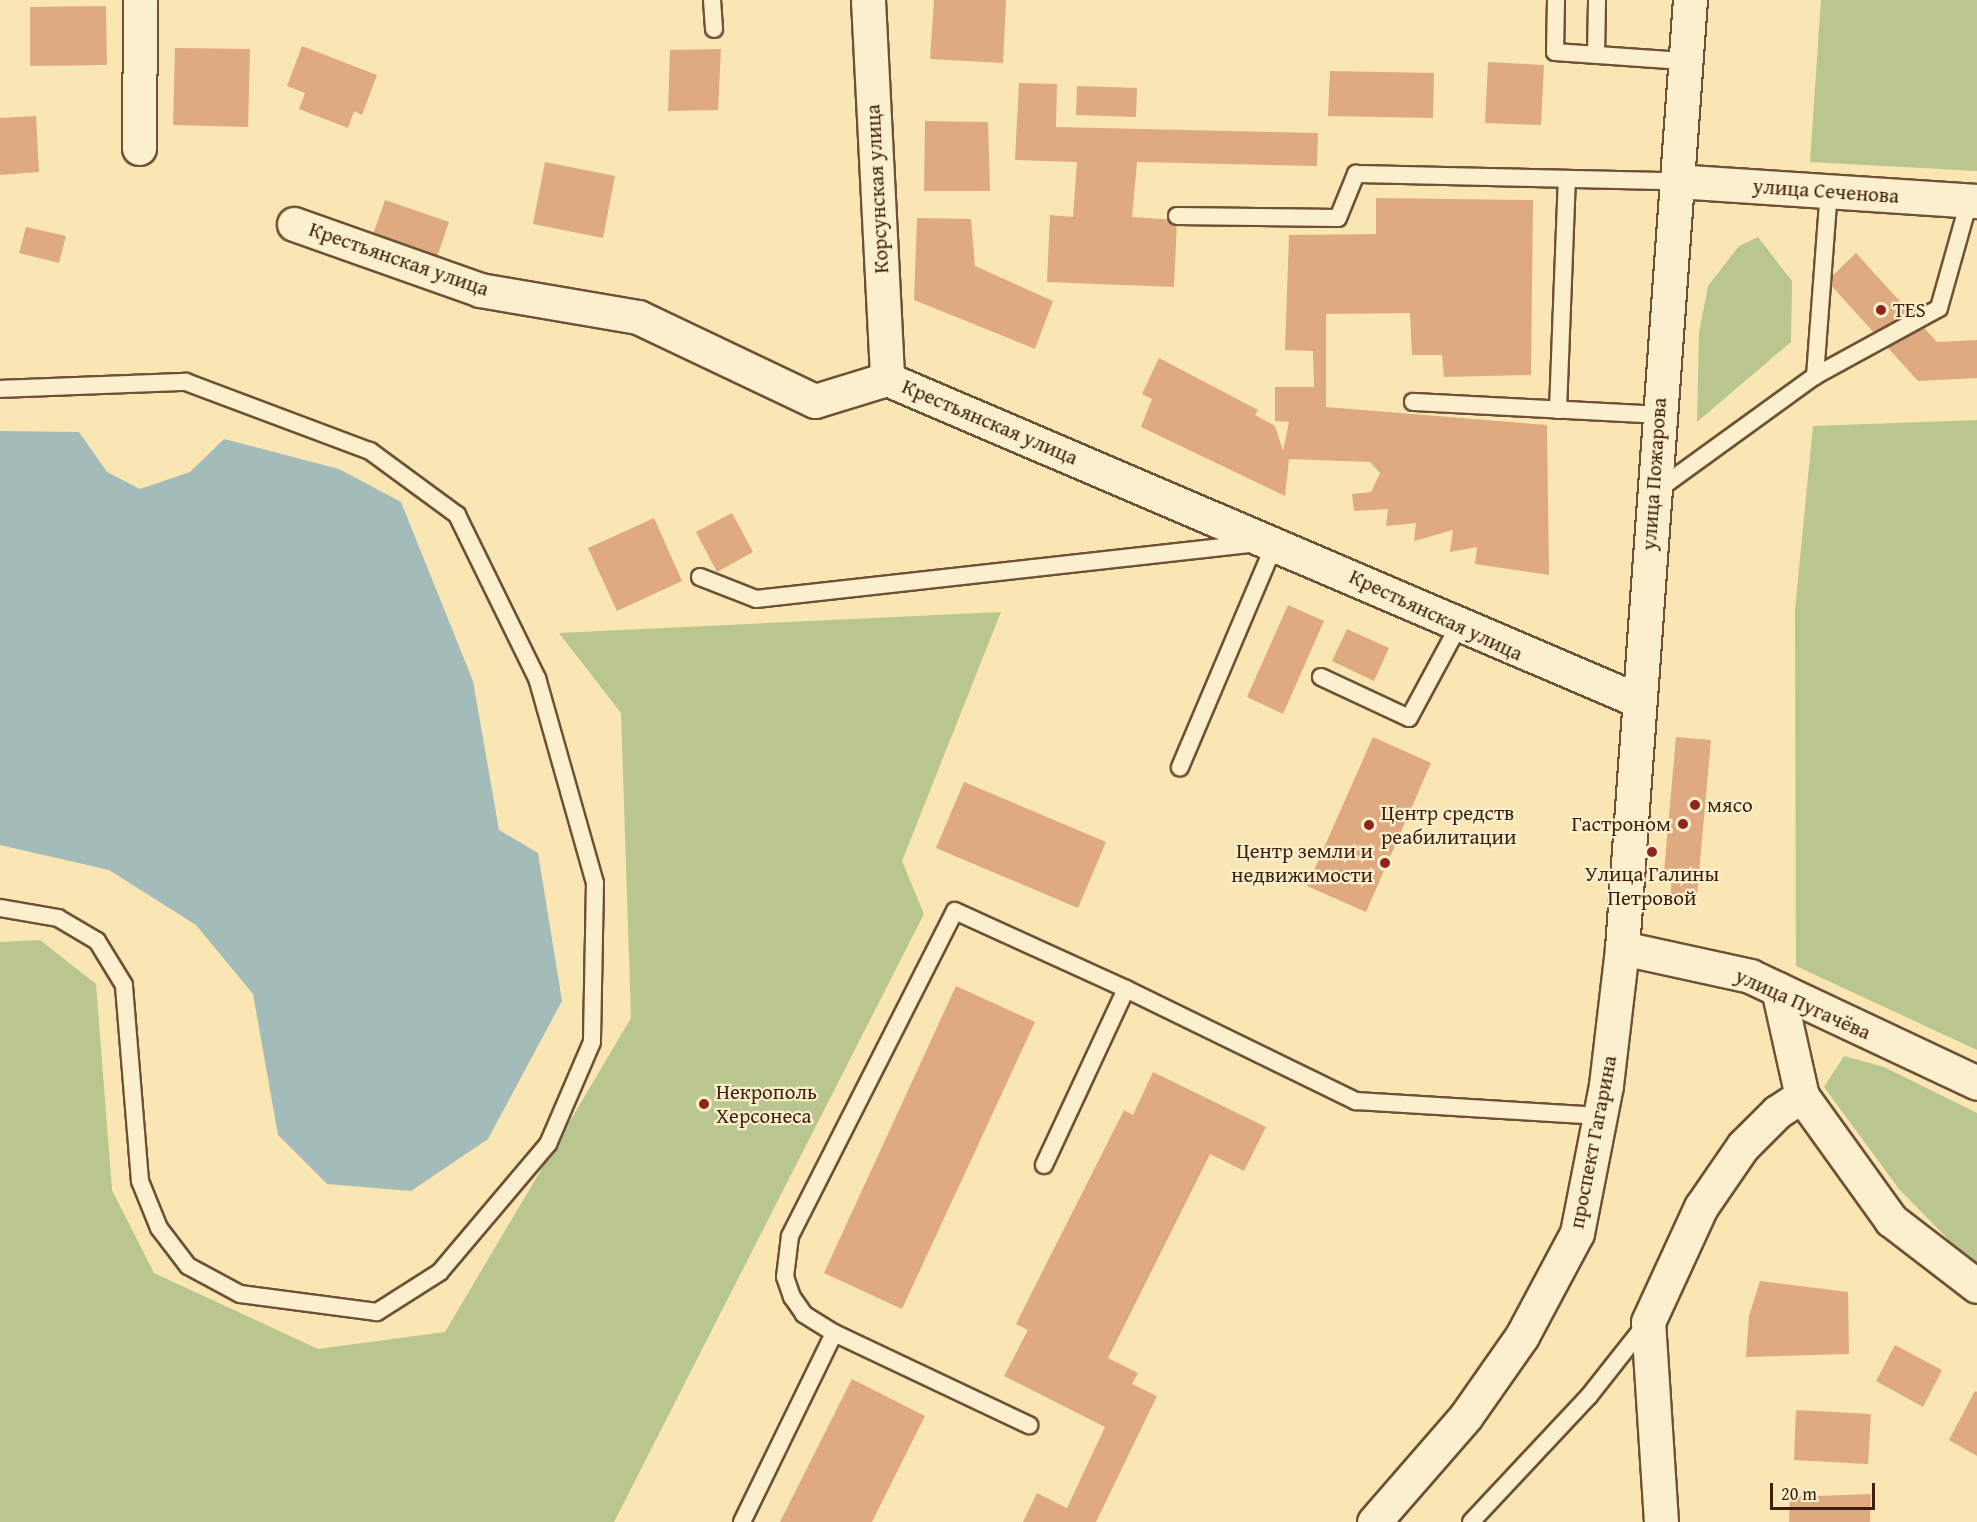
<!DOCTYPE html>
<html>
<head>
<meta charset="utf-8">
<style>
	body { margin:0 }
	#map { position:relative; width:1977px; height:1522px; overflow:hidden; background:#f9e6b2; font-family:"Gentium Book Plus",serif }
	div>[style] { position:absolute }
	.green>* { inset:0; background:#b9c68f }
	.water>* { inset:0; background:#a4bcb9 }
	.building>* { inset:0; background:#dfaa80 }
	.roads { filter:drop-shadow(2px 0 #6e5136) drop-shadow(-2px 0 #6e5136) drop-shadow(0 2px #6e5136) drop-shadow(0 -2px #6e5136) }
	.lane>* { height:16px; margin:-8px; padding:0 8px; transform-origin:8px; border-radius:8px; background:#fbefcd }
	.street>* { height:33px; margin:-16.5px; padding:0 16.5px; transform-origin:16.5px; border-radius:16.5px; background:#fbefcd }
	.secondary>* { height:33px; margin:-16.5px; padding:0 16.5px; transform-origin:16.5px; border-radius:16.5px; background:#fbefcd }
	.dots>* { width:16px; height:16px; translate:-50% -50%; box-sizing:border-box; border:3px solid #fbefcd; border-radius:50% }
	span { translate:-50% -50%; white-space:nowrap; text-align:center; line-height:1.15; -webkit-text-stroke:4.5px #fbefcd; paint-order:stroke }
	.street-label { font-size:21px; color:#401f0c }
	.poi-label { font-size:21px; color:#401f0c }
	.left { translate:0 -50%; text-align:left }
	.right { translate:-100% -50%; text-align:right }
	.scale { position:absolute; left:1770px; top:1483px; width:105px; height:27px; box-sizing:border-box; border:3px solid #401f0c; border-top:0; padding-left:8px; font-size:18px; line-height:21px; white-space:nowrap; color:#401f0c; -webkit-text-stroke:4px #fbefcd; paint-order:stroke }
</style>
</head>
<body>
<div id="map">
	<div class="green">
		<div style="clip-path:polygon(1821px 0,1977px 0,1977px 171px,1810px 162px)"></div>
		<div style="clip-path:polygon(1758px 237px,1792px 281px,1791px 342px,1697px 422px,1699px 333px,1708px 286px,1739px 246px)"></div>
		<div style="clip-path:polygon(1977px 420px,1977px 1050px,1796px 966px,1795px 610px,1813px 426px)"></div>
		<div style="clip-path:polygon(1001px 612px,902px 861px,924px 914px,614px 1522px,0 1522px,0 942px,40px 940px,96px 984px,112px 1190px,154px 1273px,318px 1349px,445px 1332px,631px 1018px,621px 713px,559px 633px)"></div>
		<div style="clip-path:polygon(1844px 1056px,1884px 1067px,1977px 1113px,1977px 1269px,1899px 1189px,1824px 1087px)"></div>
	</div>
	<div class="water">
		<div style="clip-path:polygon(0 431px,79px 432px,107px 472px,140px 489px,190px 472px,224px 439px,339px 469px,401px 502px,473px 681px,499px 830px,538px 853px,562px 1001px,488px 1139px,411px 1191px,327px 1184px,278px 1135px,253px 994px,196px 925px,109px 870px,0 845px)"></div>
	</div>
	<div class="building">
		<div style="clip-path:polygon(934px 0,1006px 0,1003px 63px,930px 59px)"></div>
		<div style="clip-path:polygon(106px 6px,107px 65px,30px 66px,30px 7px)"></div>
		<div style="clip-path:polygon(302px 46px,377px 75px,362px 115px,354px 111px,348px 128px,299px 109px,305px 93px,287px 86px)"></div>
		<div style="clip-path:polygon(175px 48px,250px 49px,248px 127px,173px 125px)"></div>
		<div style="clip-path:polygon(721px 49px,718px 110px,668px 111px,670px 50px)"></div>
		<div style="clip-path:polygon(1488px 62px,1544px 65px,1541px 125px,1485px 123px)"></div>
		<div style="clip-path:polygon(1330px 71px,1434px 73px,1433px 118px,1328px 116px)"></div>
		<div style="clip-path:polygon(1019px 83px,1057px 84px,1056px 127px,1318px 133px,1317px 166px,1137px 162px,1132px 217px,1177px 220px,1174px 287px,1047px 282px,1050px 215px,1073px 217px,1077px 162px,1015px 160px)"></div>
		<div style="clip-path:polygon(1077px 86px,1137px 88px,1136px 117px,1076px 115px)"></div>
		<div style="clip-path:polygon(36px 116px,39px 172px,0 175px,0 118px)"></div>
		<div style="clip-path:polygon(925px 121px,988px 122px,990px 191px,924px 191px)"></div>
		<div style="clip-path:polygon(545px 162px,615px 176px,603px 238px,533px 224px)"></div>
		<div style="clip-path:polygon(1376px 198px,1533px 200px,1531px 375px,1444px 377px,1442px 355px,1412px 355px,1410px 313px,1326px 314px,1326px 407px,1547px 425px,1549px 575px,1475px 564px,1477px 547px,1450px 552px,1453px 530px,1414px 541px,1416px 523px,1386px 526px,1388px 509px,1354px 511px,1352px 494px,1371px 492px,1380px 473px,1370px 462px,1289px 459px,1285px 496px,1141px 427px,1152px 399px,1142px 394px,1159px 358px,1258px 410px,1255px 415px,1275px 426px,1283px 451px,1289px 422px,1275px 421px,1275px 387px,1314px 387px,1313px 351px,1285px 350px,1289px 235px,1376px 234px)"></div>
		<div style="clip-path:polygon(385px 200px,449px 222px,434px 266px,370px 243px)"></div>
		<div style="clip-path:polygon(917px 218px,971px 219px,975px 266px,1053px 301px,1035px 349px,914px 300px)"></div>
		<div style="clip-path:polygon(26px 227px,66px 236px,59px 263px,19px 253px)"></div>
		<div style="clip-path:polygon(1856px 253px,1937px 342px,1977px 340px,1977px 378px,1918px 381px,1827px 281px)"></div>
		<div style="clip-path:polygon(732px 513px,753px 552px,717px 572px,696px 532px)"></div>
		<div style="clip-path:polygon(654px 518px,682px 581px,617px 611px,588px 548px)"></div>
		<div style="clip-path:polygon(1288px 605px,1324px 621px,1283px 714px,1247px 697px)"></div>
		<div style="clip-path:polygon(1347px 629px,1389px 648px,1374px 681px,1332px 661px)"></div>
		<div style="clip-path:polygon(1373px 737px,1431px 763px,1366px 912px,1307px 886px)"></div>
		<div style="clip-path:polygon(1676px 737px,1711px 740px,1696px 906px,1670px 904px,1672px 873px,1664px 872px)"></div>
		<div style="clip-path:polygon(964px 782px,1106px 842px,1078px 908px,936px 848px)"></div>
		<div style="clip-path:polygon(956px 986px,1035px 1022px,902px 1309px,824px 1273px)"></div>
		<div style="clip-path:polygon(1153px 1072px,1266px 1127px,1244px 1171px,1210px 1154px,1108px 1358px,1138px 1373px,1132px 1384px,1157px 1396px,1096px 1522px,1023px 1522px,1037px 1493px,1067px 1508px,1105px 1427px,1004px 1376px,1028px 1330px,1016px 1324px,1124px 1110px,1133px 1115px)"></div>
		<div style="clip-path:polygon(1760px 1281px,1848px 1292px,1849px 1354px,1746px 1357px,1749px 1316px)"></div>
		<div style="clip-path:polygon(1895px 1345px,1942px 1370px,1923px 1407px,1876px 1381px)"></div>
		<div style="clip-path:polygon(852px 1379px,925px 1416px,872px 1522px,780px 1522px)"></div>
		<div style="clip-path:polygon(1975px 1391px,1977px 1392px,1977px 1456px,1949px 1440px)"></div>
		<div style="clip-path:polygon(1796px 1410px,1871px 1414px,1868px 1464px,1794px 1460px)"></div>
		<div style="clip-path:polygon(1871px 1494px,1870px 1522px,1789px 1522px,1790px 1497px)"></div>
	</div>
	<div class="roads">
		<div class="lane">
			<div style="left:712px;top:0;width:29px;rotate:86deg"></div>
			<div style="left:1556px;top:0;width:52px;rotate:91.1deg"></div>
			<div style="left:1555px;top:52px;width:128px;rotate:4deg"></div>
			<div style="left:1596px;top:54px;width:54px;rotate:-88.9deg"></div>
			<div style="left:1177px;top:216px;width:161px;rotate:0.7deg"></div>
			<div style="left:1338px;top:218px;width:48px;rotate:-67.8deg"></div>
			<div style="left:1356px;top:174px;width:319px;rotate:1.3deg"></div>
			<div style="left:1815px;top:376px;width:187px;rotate:-85.7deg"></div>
			<div style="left:0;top:389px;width:186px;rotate:-2.2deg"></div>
			<div style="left:186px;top:382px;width:197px;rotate:20.6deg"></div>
			<div style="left:370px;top:451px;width:108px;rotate:36.3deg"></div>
			<div style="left:457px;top:515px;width:182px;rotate:63.9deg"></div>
			<div style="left:537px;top:678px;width:213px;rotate:74.2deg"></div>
			<div style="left:595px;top:883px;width:159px;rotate:91.1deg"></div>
			<div style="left:592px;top:1042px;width:111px;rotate:113.3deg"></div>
			<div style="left:548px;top:1144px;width:167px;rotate:130.2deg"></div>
			<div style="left:440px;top:1272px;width:75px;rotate:147.6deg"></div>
			<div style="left:377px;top:1312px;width:138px;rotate:-172.5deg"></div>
			<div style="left:240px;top:1294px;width:59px;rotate:-151.7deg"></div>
			<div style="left:188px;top:1266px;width:48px;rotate:-127.3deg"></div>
			<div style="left:159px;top:1228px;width:51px;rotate:-112deg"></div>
			<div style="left:140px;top:1181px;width:197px;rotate:-94.7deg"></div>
			<div style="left:124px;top:985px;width:52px;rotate:-121.5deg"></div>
			<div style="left:97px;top:941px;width:45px;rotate:-149.5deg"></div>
			<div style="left:58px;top:918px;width:59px;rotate:-170.2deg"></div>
			<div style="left:1413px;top:402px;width:246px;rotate:3deg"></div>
			<div style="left:1558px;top:410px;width:231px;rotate:-87.8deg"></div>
			<div style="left:1656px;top:491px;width:196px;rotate:-35.9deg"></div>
			<div style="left:1815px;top:376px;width:141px;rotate:-28.7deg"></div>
			<div style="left:1939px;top:308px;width:111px;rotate:-74.3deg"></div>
			<div style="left:700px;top:577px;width:60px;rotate:21.4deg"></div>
			<div style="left:756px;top:599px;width:523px;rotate:-6.36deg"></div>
			<div style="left:1276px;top:541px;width:246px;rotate:113deg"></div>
			<div style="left:1321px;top:677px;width:97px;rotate:25deg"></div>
			<div style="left:1409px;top:718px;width:106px;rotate:-61.7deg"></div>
			<div style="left:1044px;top:1165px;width:194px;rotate:-65deg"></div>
			<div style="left:1126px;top:989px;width:256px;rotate:26deg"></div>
			<div style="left:1356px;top:1101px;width:245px;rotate:3.5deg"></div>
			<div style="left:834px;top:1333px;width:36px;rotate:-148deg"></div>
			<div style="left:804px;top:1314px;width:21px;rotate:-125deg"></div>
			<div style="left:792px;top:1297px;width:21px;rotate:-109deg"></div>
			<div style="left:785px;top:1277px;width:41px;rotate:-83deg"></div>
			<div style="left:790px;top:1236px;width:364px;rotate:-63.1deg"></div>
			<div style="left:955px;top:911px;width:188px;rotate:24.5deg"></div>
			<div style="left:742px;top:1522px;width:210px;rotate:-64deg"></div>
			<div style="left:834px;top:1333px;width:216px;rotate:25.3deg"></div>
			<div style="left:1471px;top:1522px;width:173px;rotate:-46.9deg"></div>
			<div style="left:1589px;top:1396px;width:90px;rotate:-51.7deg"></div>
		</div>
		<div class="street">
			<div style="left:868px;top:0;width:379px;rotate:87.1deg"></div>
			<div style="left:139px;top:148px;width:148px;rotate:-89.6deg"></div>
			<div style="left:294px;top:224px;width:197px;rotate:19.5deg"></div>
			<div style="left:480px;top:290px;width:160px;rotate:9.7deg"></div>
			<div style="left:638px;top:317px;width:196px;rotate:25.4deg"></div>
			<div style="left:815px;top:401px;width:75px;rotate:-17deg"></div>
			<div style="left:887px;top:379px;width:816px;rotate:23.17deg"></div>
			<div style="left:1622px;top:948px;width:131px;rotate:12.3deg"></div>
			<div style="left:1750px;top:976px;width:251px;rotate:25.2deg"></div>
			<div style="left:1778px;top:989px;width:110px;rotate:77.4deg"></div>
			<div style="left:1802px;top:1096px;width:153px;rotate:54.3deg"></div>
			<div style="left:1891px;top:1220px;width:108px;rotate:37.5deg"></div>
			<div style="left:1661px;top:1522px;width:200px;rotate:-93.7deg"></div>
			<div style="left:1648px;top:1322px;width:127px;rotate:-65.3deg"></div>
			<div style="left:1701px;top:1207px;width:74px;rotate:-55.5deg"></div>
			<div style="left:1743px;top:1146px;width:48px;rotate:-45deg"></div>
			<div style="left:1777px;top:1112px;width:30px;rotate:-33deg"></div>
		</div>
		<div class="secondary">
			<div style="left:1675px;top:181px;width:303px;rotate:3.8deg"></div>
			<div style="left:1374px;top:1522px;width:140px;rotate:-49deg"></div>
			<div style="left:1466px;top:1416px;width:98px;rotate:-55deg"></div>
			<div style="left:1522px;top:1336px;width:117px;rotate:-61.9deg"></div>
			<div style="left:1577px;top:1233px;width:151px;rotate:-78.9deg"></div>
			<div style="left:1606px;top:1085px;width:138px;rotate:-83.3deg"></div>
			<div style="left:1622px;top:948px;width:950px;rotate:-85.9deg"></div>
		</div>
	</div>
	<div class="dots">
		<div style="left:1881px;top:310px;background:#8f2418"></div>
		<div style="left:1695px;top:805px;background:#8f2418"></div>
		<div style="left:1683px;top:824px;background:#8f2418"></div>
		<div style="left:1369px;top:825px;background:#8f2418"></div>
		<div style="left:1652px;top:852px;background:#8f2418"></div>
		<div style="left:1385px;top:863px;background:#8f2418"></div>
		<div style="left:704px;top:1104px;background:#8f2418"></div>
	</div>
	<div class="street-label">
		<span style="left:877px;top:189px;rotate:-93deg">Корсунская улица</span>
		<span style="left:1826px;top:191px;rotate:4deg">улица Сеченова</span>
		<span style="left:399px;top:259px;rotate:19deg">Крестьянская улица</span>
		<span style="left:990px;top:422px;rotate:23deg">Крестьянская улица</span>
		<span style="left:1654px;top:474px;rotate:-86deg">улица Пожарова</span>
		<span style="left:1436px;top:615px;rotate:25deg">Крестьянская улица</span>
		<span style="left:1803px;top:1004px;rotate:24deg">улица Пугачёва</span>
		<span style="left:1593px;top:1142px;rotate:-79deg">проспект Гагарина</span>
	</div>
	<div class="poi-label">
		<span class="left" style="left:1893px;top:310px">TES</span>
		<span class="left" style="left:1707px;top:805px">мясо</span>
		<span class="left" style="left:1381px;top:825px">Центр средств<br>реабилитации</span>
		<span class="right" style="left:1671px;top:824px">Гастроном</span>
		<span class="right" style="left:1373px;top:863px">Центр земли и<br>недвижимости</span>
		<span style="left:1652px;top:886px">Улица Галины<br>Петровой</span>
		<span class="left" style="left:716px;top:1104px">Некрополь<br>Херсонеса</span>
	</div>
	<div class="scale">20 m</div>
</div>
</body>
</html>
